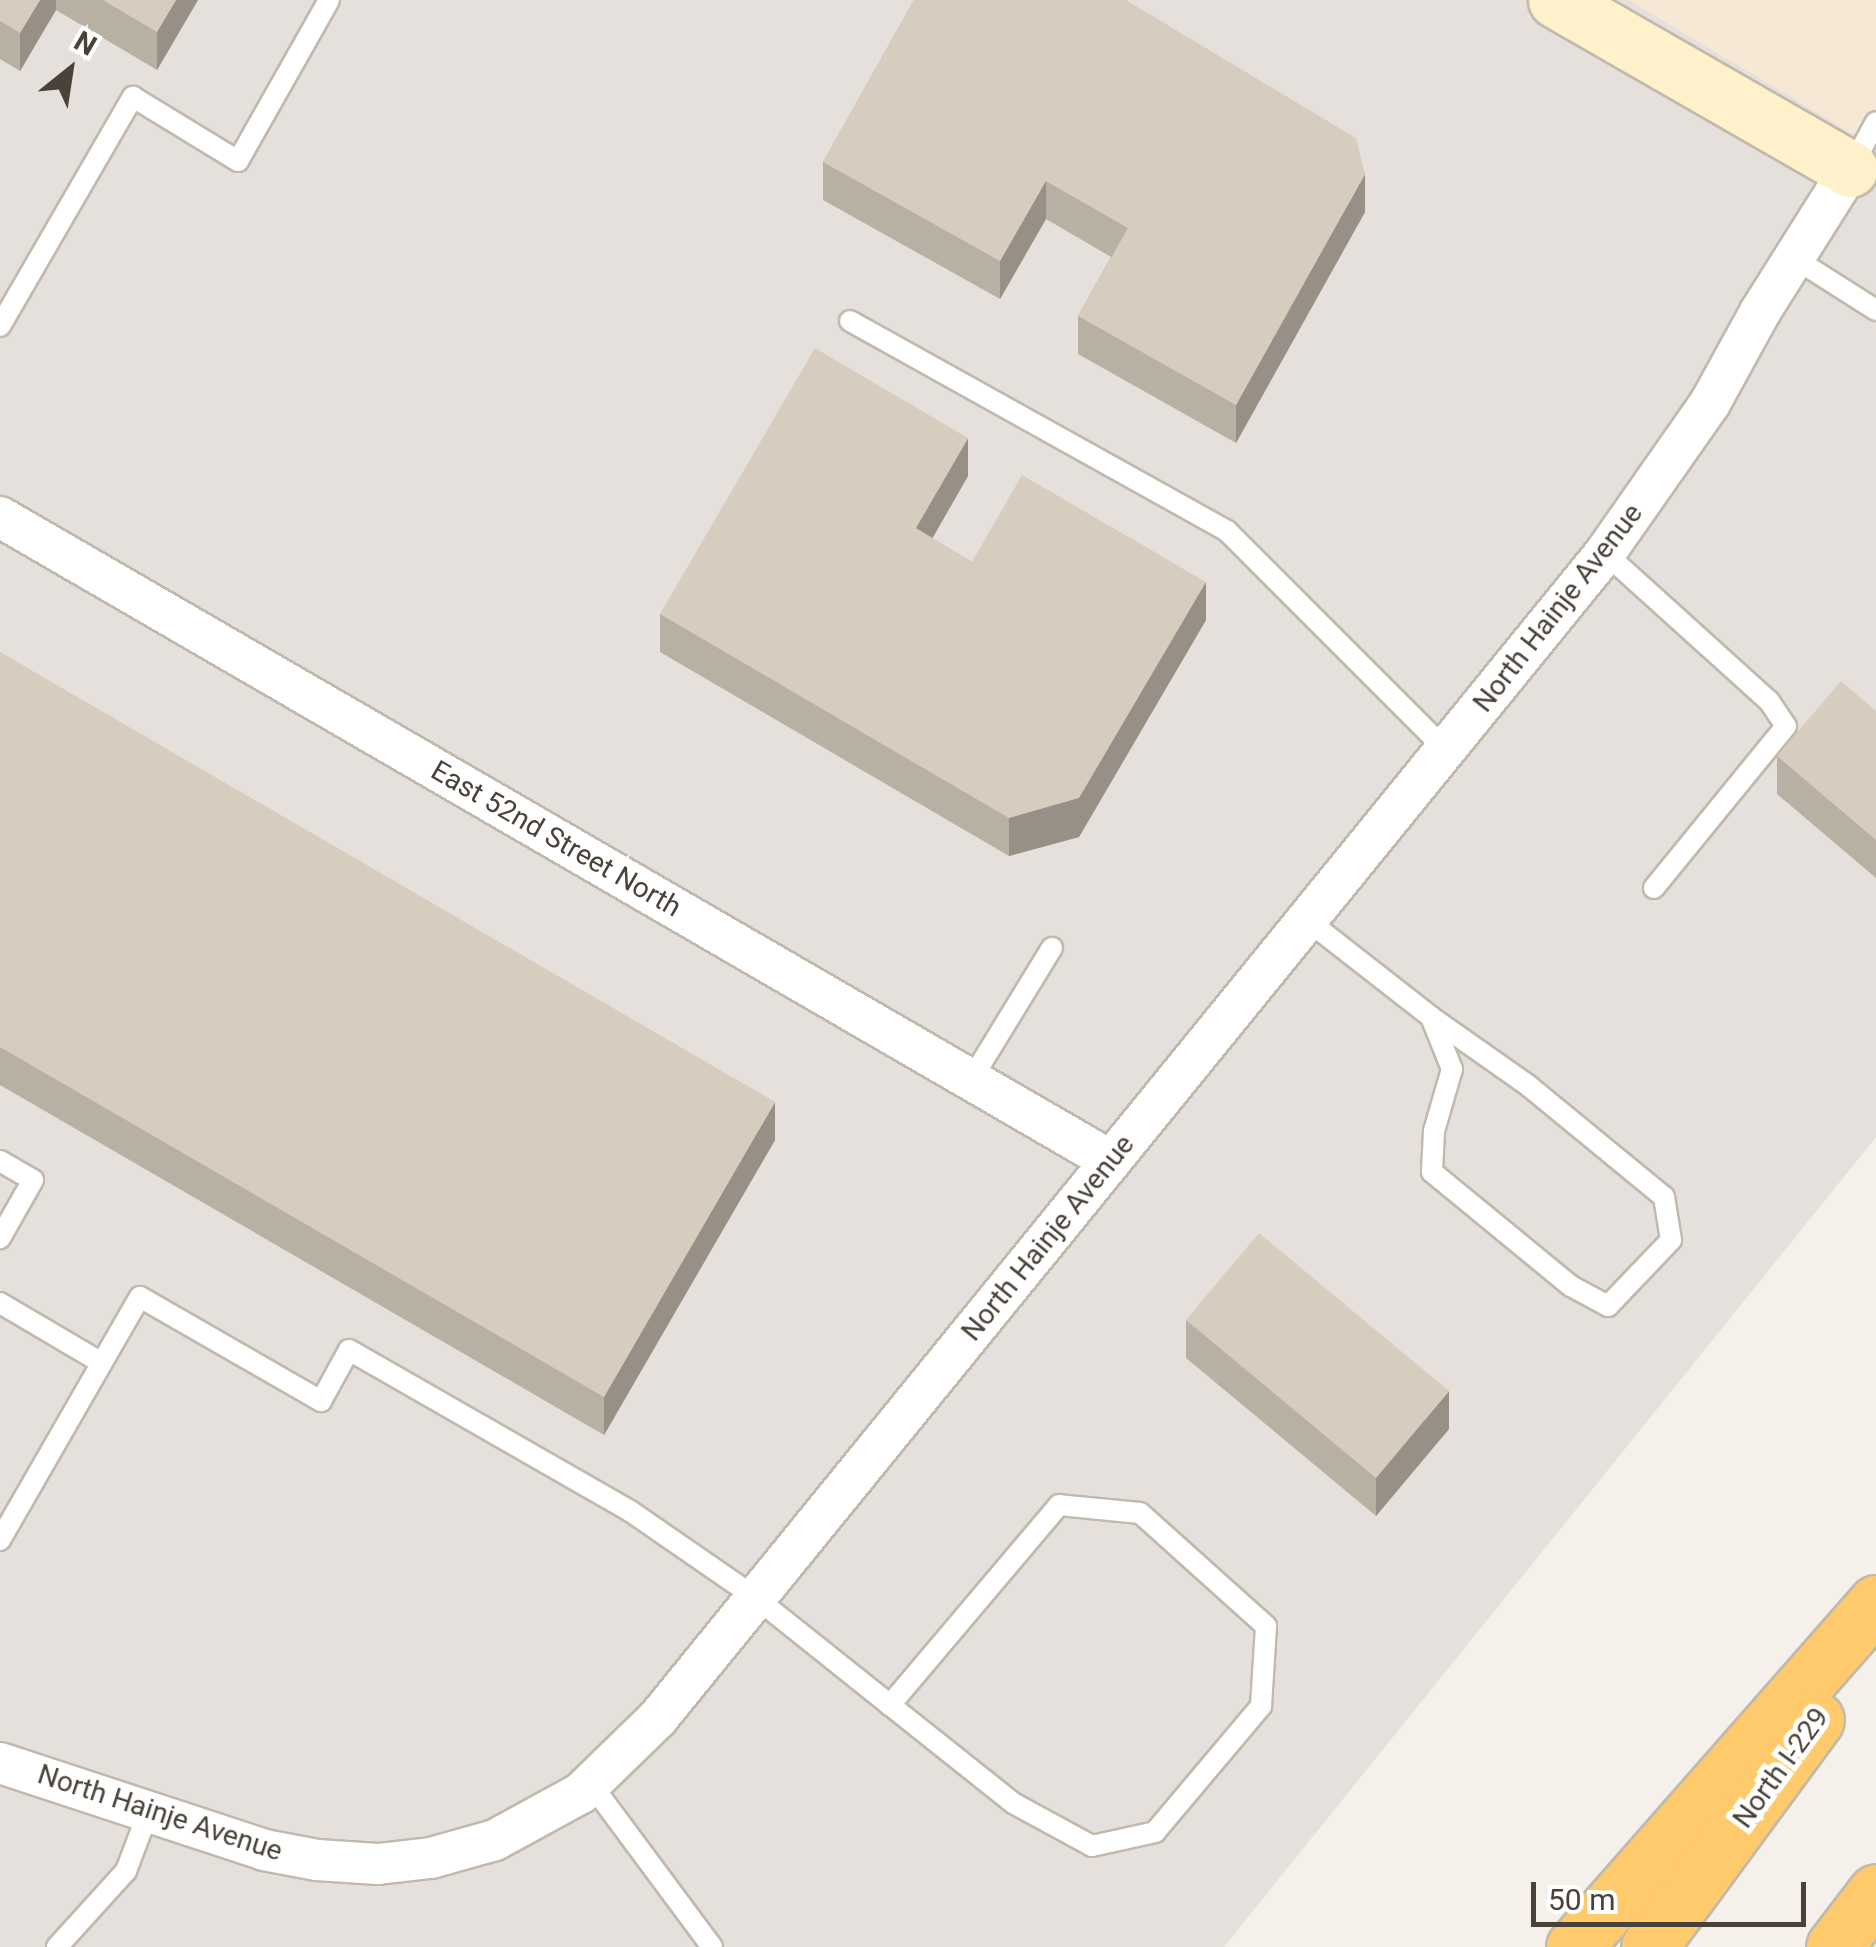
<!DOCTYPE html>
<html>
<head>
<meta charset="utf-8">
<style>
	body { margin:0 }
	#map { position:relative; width:1876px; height:1947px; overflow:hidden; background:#f5f1ea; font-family:Roboto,sans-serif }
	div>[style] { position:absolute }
	.commercial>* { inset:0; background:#f6e8d5 }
	.industrial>* { inset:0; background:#e5e0db }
	.roads { filter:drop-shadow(2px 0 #c1b9ac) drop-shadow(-2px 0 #c1b9ac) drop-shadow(0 2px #c1b9ac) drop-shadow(0 -2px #c1b9ac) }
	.lane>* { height:20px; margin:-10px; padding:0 10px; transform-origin:10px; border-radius:10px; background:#fff }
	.street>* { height:40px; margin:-20px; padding:0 20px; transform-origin:20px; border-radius:20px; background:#fff }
	.secondary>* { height:55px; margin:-27.5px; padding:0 27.5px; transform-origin:27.5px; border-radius:27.5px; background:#fff1ca }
	.highway>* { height:55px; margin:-27.5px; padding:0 27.5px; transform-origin:27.5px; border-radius:27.5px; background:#ffca6b }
	.wall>* { inset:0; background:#b9b0a4 }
	.shaded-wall>* { inset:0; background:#969086 }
	.building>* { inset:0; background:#d7cdbf }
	span { translate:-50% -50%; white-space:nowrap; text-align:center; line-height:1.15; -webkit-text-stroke:10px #fff; paint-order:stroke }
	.street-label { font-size:28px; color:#494238 }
	.north { position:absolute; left:20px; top:20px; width:100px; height:100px; -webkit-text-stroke:8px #fff; paint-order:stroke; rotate:30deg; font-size:28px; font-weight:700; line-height:40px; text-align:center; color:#494238 }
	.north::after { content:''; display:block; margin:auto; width:35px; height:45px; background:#494238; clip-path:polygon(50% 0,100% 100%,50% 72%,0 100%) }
	.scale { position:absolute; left:1531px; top:1882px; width:275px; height:45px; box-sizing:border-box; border:5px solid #494238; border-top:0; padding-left:12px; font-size:30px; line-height:35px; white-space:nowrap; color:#494238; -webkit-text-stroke:8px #fff; paint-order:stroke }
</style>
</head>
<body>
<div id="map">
	<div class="commercial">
		<div style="clip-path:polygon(1629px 0,1876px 0,1876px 148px)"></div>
	</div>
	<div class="industrial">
		<div style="clip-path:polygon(0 0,1629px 0,1876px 148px,1876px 1137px,1224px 1947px,0 1947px)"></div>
	</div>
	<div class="roads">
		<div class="lane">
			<div style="left:1851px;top:168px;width:52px;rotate:-61.5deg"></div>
			<div style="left:1794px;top:258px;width:97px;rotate:32.4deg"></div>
			<div style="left:850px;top:321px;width:432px;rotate:29.1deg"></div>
			<div style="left:1227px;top:531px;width:308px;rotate:45deg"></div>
			<div style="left:0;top:326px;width:265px;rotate:-59.9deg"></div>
			<div style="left:133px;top:97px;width:123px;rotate:31.4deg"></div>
			<div style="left:238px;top:161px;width:185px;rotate:-60.5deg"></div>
			<div style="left:1605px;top:553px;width:221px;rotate:42.1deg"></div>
			<div style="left:1769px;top:701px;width:30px;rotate:56deg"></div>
			<div style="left:1786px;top:726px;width:209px;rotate:129.2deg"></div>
			<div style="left:1307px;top:920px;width:157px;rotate:38deg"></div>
			<div style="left:1431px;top:1017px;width:56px;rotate:68deg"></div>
			<div style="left:1452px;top:1069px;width:65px;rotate:106.2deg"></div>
			<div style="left:1434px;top:1131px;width:41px;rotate:92.8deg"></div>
			<div style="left:1432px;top:1172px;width:180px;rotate:39.4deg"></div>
			<div style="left:1571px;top:1286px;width:42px;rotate:28.4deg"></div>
			<div style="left:1608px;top:1306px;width:91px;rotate:-46.3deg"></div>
			<div style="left:1671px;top:1240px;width:44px;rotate:-99.2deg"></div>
			<div style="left:1664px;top:1197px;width:175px;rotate:-140.6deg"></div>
			<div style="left:1529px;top:1086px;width:120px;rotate:-144.9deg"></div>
			<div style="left:971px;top:1080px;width:155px;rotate:-58.5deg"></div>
			<div style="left:0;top:1161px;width:38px;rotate:30deg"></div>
			<div style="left:33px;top:1180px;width:67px;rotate:119.6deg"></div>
			<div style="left:0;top:1303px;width:118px;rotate:30.5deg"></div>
			<div style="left:0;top:1540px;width:280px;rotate:-60.1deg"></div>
			<div style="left:140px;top:1297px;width:209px;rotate:29.9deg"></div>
			<div style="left:321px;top:1401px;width:58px;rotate:-61.2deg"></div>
			<div style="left:349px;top:1350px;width:324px;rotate:29.8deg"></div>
			<div style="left:630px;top:1511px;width:153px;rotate:34.6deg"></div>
			<div style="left:756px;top:1598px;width:171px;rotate:38.6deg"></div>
			<div style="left:890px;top:1705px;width:157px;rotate:38.5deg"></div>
			<div style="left:1013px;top:1803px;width:90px;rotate:28.6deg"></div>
			<div style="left:1092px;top:1846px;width:65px;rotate:-12.5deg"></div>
			<div style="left:1155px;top:1832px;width:165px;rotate:-49.9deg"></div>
			<div style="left:1261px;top:1706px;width:80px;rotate:-86.4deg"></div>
			<div style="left:1266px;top:1626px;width:169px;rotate:-138.1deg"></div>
			<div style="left:1140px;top:1513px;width:81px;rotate:-174.4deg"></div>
			<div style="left:1059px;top:1505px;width:262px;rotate:130.2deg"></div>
			<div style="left:591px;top:1784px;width:203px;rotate:53.4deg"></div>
			<div style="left:57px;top:1947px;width:103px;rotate:-47.8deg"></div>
			<div style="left:126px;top:1871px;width:65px;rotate:-69.3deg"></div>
		</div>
		<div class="street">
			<div style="left:0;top:517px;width:1284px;rotate:30.1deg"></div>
			<div style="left:0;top:1763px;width:278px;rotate:18.2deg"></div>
			<div style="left:264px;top:1850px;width:54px;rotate:10.7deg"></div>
			<div style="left:317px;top:1860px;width:61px;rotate:3.8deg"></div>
			<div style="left:378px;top:1864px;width:53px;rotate:-6.5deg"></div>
			<div style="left:431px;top:1858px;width:66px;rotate:-15.7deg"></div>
			<div style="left:495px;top:1840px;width:98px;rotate:-28.7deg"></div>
			<div style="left:581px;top:1793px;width:107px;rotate:-44.2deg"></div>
			<div style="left:658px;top:1718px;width:1501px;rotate:-50.89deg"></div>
			<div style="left:1605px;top:553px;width:183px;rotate:-55deg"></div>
			<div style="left:1710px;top:403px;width:104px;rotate:-61.2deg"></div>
			<div style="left:1760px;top:312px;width:169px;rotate:-57.8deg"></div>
		</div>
		<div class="secondary">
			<div style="left:1556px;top:0;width:339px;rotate:29.9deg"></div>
		</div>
		<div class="highway">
			<div style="left:1574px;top:1947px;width:458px;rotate:-48.7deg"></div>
			<div style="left:1649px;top:1947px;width:282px;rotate:-53.7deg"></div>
			<div style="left:1834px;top:1947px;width:69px;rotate:-52.6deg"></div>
		</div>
	</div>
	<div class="wall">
		<div style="clip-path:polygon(0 0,198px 0,157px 70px,56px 10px,20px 71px,0 59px)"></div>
		<div style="clip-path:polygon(914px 0,1365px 212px,1236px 443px,1078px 354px,1078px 316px,1111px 257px,1046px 219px,1000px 299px,823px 200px,823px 162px)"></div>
		<div style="clip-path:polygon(968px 476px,932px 538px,972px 562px,1206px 620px,1079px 837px,1009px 856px,660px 652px,660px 614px)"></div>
		<div style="clip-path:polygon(0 652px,775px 1140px,604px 1435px,0 1085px)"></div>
		<div style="clip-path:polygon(1876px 711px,1876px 878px,1777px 794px,1777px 756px)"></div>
		<div style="clip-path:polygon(1186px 1320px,1449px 1429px,1376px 1516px,1186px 1358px)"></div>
	</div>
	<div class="shaded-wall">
		<div style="clip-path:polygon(40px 0,56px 0,56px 10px,20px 71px,20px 33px)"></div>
		<div style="clip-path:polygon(176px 0,198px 0,157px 70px,157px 32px)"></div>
		<div style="clip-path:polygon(1365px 174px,1365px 212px,1236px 443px,1236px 405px)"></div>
		<div style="clip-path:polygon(1046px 181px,1046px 219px,1000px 299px,1000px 261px)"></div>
		<div style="clip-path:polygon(968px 438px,968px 476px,916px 567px,916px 528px)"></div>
		<div style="clip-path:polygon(1206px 582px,1206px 620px,1079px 837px,1009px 856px,1009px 818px)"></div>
		<div style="clip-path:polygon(775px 1102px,775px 1140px,604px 1435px,604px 1397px)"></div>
		<div style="clip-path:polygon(1449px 1391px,1449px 1429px,1376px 1516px,1376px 1478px)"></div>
	</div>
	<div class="building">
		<div style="clip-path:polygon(0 0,40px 0,20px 33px,0 21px)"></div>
		<div style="clip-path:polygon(103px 0,176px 0,157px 32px)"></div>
		<div style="clip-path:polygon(914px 0,1126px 0,1356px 138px,1365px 174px,1236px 405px,1078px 316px,1128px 228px,1046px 181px,1000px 261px,823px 162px)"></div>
		<div style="clip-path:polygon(815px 348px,968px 438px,916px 528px,972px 562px,1022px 475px,1206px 582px,1079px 798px,1009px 818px,660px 614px)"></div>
		<div style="clip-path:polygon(0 652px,775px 1102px,604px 1397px,0 1047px)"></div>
		<div style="clip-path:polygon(1841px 681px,1876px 711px,1876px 840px,1777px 756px)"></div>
		<div style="clip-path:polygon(1259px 1233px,1449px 1391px,1376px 1478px,1186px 1320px)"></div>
	</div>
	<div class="street-label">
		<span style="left:1558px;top:608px;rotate:-52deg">North Hainje Avenue</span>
		<span style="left:556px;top:839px;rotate:30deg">East 52nd Street North</span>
		<span style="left:1048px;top:1238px;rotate:-51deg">North Hainje Avenue</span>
		<span style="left:1781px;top:1768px;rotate:-54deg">North I-229</span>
		<span style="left:160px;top:1813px;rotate:18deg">North Hainje Avenue</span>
	</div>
	<div class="north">N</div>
	<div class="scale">50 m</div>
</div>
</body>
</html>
